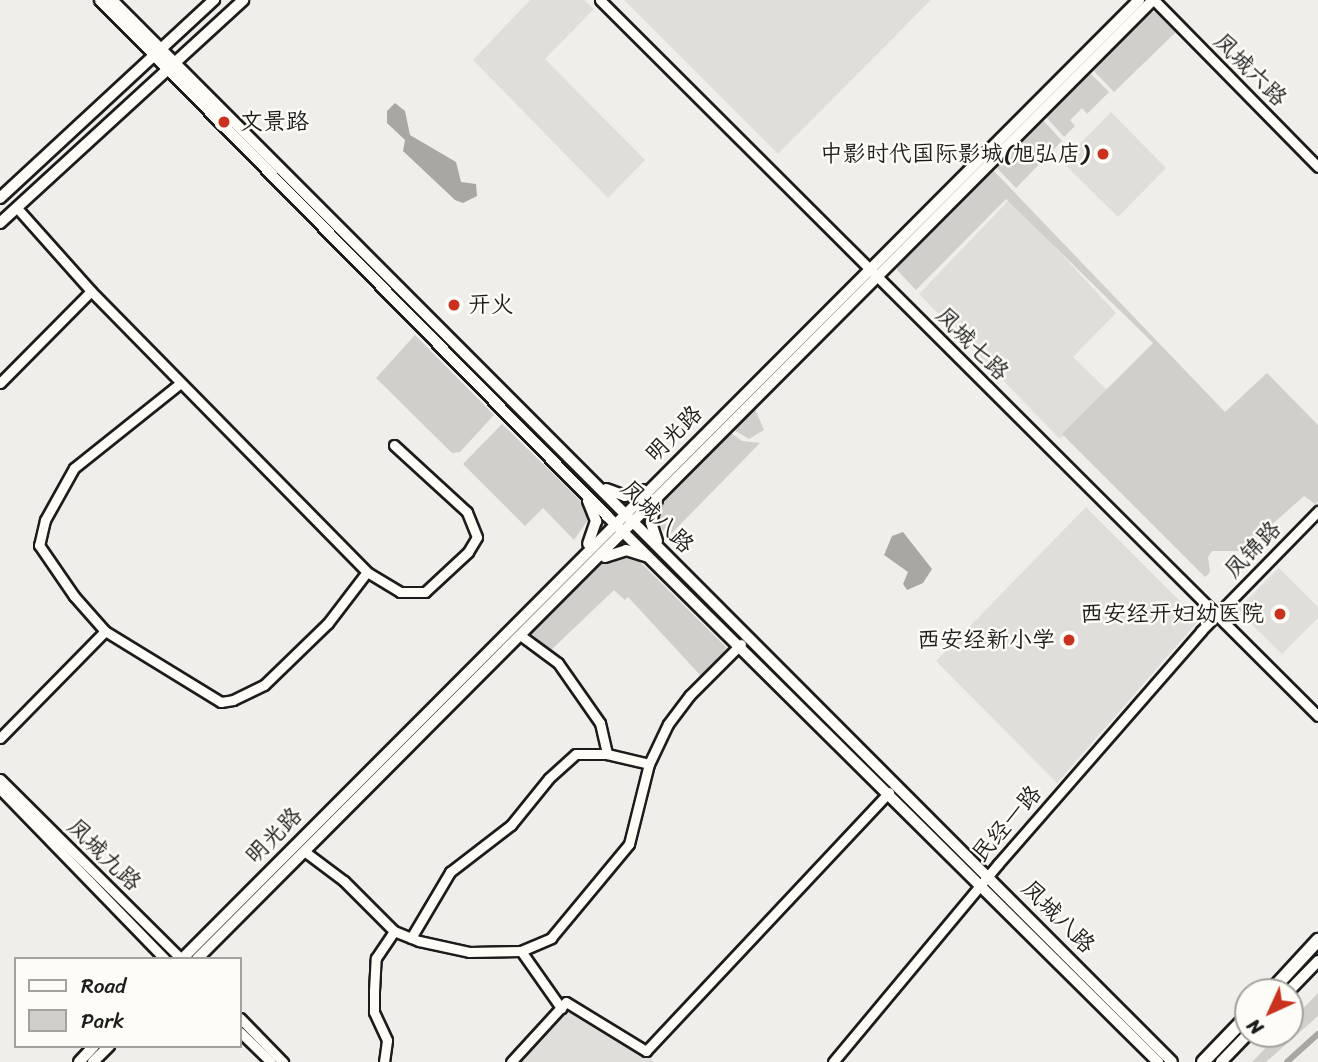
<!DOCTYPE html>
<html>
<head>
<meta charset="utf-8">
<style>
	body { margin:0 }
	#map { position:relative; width:1318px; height:1062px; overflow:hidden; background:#f0eeea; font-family:Sriracha,"LXGW WenKai TC",sans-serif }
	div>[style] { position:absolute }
	.built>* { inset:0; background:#e0deda }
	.green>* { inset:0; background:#d0cfcc }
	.water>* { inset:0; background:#a8a7a3 }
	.canal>* { height:6px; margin:-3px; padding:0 3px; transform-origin:3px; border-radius:3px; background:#a8a7a3 }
	.roads { filter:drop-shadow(2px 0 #1c1c1c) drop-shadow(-2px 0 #1c1c1c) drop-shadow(0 2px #1c1c1c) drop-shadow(0 -2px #1c1c1c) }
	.minor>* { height:9px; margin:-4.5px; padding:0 4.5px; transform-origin:4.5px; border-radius:4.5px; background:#fdfcf7 }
	.major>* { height:10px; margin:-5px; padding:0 5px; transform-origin:5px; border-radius:5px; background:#fdfcf7 }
	.highway>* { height:12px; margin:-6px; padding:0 6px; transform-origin:6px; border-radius:6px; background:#fdfcf7 }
	.dots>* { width:19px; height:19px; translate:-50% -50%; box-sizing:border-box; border:4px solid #fdfcf7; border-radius:50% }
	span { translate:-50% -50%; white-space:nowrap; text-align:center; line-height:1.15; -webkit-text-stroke:5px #fdfcf7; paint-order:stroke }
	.street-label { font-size:23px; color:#1c1c1c }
	.poi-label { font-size:23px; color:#1c1c1c }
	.left { translate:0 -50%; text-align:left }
	.right { translate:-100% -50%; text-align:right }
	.legend { position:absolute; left:14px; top:957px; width:228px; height:91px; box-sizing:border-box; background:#fdfcf7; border:2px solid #a3a29f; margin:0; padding:9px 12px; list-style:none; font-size:21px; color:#1c1c1c }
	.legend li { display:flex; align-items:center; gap:14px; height:35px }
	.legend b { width:35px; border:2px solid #a3a29f }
	.north { position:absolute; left:1234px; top:978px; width:70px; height:70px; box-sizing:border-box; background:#fdfcf7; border:2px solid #a3a29f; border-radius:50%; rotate:225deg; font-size:19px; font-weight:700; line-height:28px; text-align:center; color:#1c1c1c }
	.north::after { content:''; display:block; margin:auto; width:24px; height:32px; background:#c8321e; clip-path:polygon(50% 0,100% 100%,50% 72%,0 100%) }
</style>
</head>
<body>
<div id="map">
	<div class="built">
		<div style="clip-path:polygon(530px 0,584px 0,594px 9px,545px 59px,645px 160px,608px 198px,473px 60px)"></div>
		<div style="clip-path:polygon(624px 0,931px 0,778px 154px)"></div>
		<div style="clip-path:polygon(1111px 112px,1166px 168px,1118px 217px,1062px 162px)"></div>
		<div style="clip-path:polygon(1010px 199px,1116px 313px,1073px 357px,1108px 391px,1060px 439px,919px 294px)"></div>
		<div style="clip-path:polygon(1086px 507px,1199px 620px,1057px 783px,936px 661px)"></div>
		<div style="clip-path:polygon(1279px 568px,1318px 607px,1318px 618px,1282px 654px,1237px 610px)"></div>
		<div style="clip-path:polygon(563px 1006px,649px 1057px,654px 1062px,513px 1062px)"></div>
	</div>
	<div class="green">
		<div style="clip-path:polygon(1155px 12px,1176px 32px,1114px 92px,1093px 70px,1148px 13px)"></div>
		<div style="clip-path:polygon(1090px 73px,1109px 92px,1087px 114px,1082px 108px,1070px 120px,1075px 126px,1064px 137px,1046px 117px)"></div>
		<div style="clip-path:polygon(1043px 120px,1062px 141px,1016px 188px,996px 167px)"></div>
		<div style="clip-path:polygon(993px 170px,1225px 412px,1267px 373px,1318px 425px,1318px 501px,1315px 504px,1304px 496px,1242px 551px,1212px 551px,1208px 557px,1210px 572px,1205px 577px,1062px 434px,1153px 343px,1006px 199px,916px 290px,897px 270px,900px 262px)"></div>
		<div style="clip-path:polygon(415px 335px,494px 415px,460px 452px,452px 453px,376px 378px)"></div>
		<div style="clip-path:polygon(755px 409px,764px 430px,749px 439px,734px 430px)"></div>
		<div style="clip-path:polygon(502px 424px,586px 506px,590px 517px,574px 540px,543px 508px,525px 526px,463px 464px)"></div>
		<div style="clip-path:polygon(731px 433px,742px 441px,760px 443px,669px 536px,656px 523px,659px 507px)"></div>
		<div style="clip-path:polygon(614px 552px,636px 558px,727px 648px,701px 676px,628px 597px,625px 600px,614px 590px,549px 652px,526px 634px,604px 555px)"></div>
		<div style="clip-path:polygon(1318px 993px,1318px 1016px,1266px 1062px,1252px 1062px,1279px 1034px,1290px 1034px,1290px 1022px)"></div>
	</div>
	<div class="water">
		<div style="clip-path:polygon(395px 103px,405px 111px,410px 135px,456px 162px,461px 182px,476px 184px,477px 196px,463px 203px,455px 200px,403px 151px,405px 140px,387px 123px,387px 111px)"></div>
		<div style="clip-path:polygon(903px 532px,932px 569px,923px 583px,907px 590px,903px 584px,908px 572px,884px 555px,892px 536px)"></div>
	</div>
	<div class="canal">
		<div style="left:1287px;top:1062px;width:42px;rotate:-42.1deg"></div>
	</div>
	<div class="roads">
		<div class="minor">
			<div style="left:600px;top:0;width:1014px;rotate:44.92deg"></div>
			<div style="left:1154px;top:0;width:234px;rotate:45.5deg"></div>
			<div style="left:91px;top:291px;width:394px;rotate:45.5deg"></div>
			<div style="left:367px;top:572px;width:39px;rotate:31deg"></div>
			<div style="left:400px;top:592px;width:25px"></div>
			<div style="left:425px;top:592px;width:59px;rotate:-42.9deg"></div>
			<div style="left:468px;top:552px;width:17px;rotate:-59deg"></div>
			<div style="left:477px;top:537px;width:27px;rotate:-112deg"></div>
			<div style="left:467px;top:512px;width:99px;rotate:-137.5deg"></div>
			<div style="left:0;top:383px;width:129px;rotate:-45.3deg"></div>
			<div style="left:91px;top:291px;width:111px;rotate:-131.7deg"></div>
			<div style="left:178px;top:385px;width:133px;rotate:141.4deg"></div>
			<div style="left:74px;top:468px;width:60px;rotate:119.1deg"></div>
			<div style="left:45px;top:520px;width:26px;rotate:103deg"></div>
			<div style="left:39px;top:545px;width:62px;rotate:55.5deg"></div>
			<div style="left:74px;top:596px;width:47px;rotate:48.5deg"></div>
			<div style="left:105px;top:631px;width:136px;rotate:31.5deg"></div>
			<div style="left:221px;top:702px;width:12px;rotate:-9deg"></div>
			<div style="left:233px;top:700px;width:34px;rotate:-26deg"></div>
			<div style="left:264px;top:685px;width:89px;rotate:-44.1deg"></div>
			<div style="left:328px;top:623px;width:64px;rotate:-52.6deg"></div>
			<div style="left:520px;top:635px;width:47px;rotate:36.4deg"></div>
			<div style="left:558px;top:663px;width:73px;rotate:55deg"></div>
			<div style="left:600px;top:723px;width:32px;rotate:77deg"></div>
			<div style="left:0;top:738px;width:150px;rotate:-45.5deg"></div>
			<div style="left:0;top:779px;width:255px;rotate:44.8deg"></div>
			<div style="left:0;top:789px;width:237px;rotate:45.9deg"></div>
			<div style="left:304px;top:851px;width:50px;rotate:36.9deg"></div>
			<div style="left:344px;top:881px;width:71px;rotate:45deg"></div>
			<div style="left:394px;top:931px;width:27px;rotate:22deg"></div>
			<div style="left:419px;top:941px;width:51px;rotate:12.4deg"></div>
			<div style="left:469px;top:952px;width:52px;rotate:-1.1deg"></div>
			<div style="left:521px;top:951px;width:33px;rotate:-23deg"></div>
			<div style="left:551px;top:938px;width:122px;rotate:-50.3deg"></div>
			<div style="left:629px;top:844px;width:82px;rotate:-76deg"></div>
			<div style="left:649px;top:764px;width:44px;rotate:-64.6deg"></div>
			<div style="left:668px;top:724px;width:36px;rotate:-53deg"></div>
			<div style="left:690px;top:695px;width:72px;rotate:-45deg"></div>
			<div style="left:411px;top:938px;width:77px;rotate:-59.4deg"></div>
			<div style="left:450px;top:872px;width:77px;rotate:-37.6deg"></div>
			<div style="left:511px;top:825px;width:60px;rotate:-51deg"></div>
			<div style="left:549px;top:778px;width:36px;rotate:-42deg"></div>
			<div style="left:576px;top:754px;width:31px"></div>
			<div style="left:607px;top:754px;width:43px;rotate:13.4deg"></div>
			<div style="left:521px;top:951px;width:70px;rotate:54.9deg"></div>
			<div style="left:240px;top:1018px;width:62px;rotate:45.7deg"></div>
			<div style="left:240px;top:1032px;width:43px;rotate:44.1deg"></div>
			<div style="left:384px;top:1062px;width:22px;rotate:-82deg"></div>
			<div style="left:387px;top:1040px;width:31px;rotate:-115deg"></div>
			<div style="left:374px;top:1012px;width:21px;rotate:-90deg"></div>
			<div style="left:374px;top:991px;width:33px;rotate:-87deg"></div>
			<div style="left:376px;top:958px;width:32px;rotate:-56deg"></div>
			<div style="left:511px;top:1062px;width:81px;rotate:-47.5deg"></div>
			<div style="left:566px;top:1002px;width:94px;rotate:31.5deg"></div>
			<div style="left:646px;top:1051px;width:355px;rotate:-46.8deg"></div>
			<div style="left:833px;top:1062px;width:258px;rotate:-50.2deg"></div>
			<div style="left:998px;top:864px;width:309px;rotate:-48.9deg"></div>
			<div style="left:1201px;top:631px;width:168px;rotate:-45.7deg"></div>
		</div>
		<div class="major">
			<div style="left:100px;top:0;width:723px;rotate:45.5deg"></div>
			<div style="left:607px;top:516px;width:776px;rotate:44.74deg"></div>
			<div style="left:112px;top:0;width:1500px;rotate:45.05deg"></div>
			<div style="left:0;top:198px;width:292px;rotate:-42.8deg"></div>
			<div style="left:0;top:223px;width:330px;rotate:-42.5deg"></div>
			<div style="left:606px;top:489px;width:20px;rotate:20deg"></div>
			<div style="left:625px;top:496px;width:19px;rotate:-18deg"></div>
			<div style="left:588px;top:501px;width:22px;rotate:68deg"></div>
			<div style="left:596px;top:521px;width:24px;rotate:109deg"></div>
			<div style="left:657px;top:541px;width:20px;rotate:-108deg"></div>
			<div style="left:651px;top:522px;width:23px;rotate:-75deg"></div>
			<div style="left:605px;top:557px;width:22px;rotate:-18deg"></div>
			<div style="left:626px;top:550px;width:21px;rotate:17deg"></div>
			<div style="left:182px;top:959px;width:1355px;rotate:-45.06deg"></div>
			<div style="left:197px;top:959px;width:1354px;rotate:-45.09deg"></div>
			<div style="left:1288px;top:992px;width:43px;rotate:-45.9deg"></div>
			<div style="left:79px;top:1062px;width:22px;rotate:-47deg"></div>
			<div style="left:93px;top:1062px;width:23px;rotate:-45deg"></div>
			<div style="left:1221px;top:1062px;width:39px;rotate:-46deg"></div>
		</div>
		<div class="highway">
			<div style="left:1270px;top:992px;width:71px;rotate:-47.3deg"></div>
			<div style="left:1203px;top:1062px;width:65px;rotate:-46.2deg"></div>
		</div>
	</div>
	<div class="dots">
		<div style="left:224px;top:122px;background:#c8321e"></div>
		<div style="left:1103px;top:154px;background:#c8321e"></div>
		<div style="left:454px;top:305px;background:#c8321e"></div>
		<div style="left:1280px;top:614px;background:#c8321e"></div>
		<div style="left:1069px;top:640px;background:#c8321e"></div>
	</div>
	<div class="street-label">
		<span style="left:1250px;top:70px;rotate:45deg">凤城六路</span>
		<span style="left:972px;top:344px;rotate:45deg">凤城七路</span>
		<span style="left:674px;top:434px;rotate:-45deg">明光路</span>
		<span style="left:657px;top:517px;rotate:45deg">凤城八路</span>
		<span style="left:1253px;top:550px;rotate:-46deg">凤锦路</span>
		<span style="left:1007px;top:824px;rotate:-49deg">民经一路</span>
		<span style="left:274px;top:836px;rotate:-45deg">明光路</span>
		<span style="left:104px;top:855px;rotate:44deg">凤城九路</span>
		<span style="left:1058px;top:917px;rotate:45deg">凤城八路</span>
	</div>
	<div class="poi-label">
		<span class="left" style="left:240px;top:122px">文景路</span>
		<span class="right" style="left:1089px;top:154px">中影时代国际影城(旭弘店)</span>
		<span class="left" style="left:468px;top:305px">开火</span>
		<span class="right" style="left:1264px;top:614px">西安经开妇幼医院</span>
		<span class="right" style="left:1055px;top:640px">西安经新小学</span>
	</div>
	<ul class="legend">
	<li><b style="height:9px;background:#fdfcf7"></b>Road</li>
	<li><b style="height:19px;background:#d0cfcc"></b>Park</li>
	</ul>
	<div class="north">N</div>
</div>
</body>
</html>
